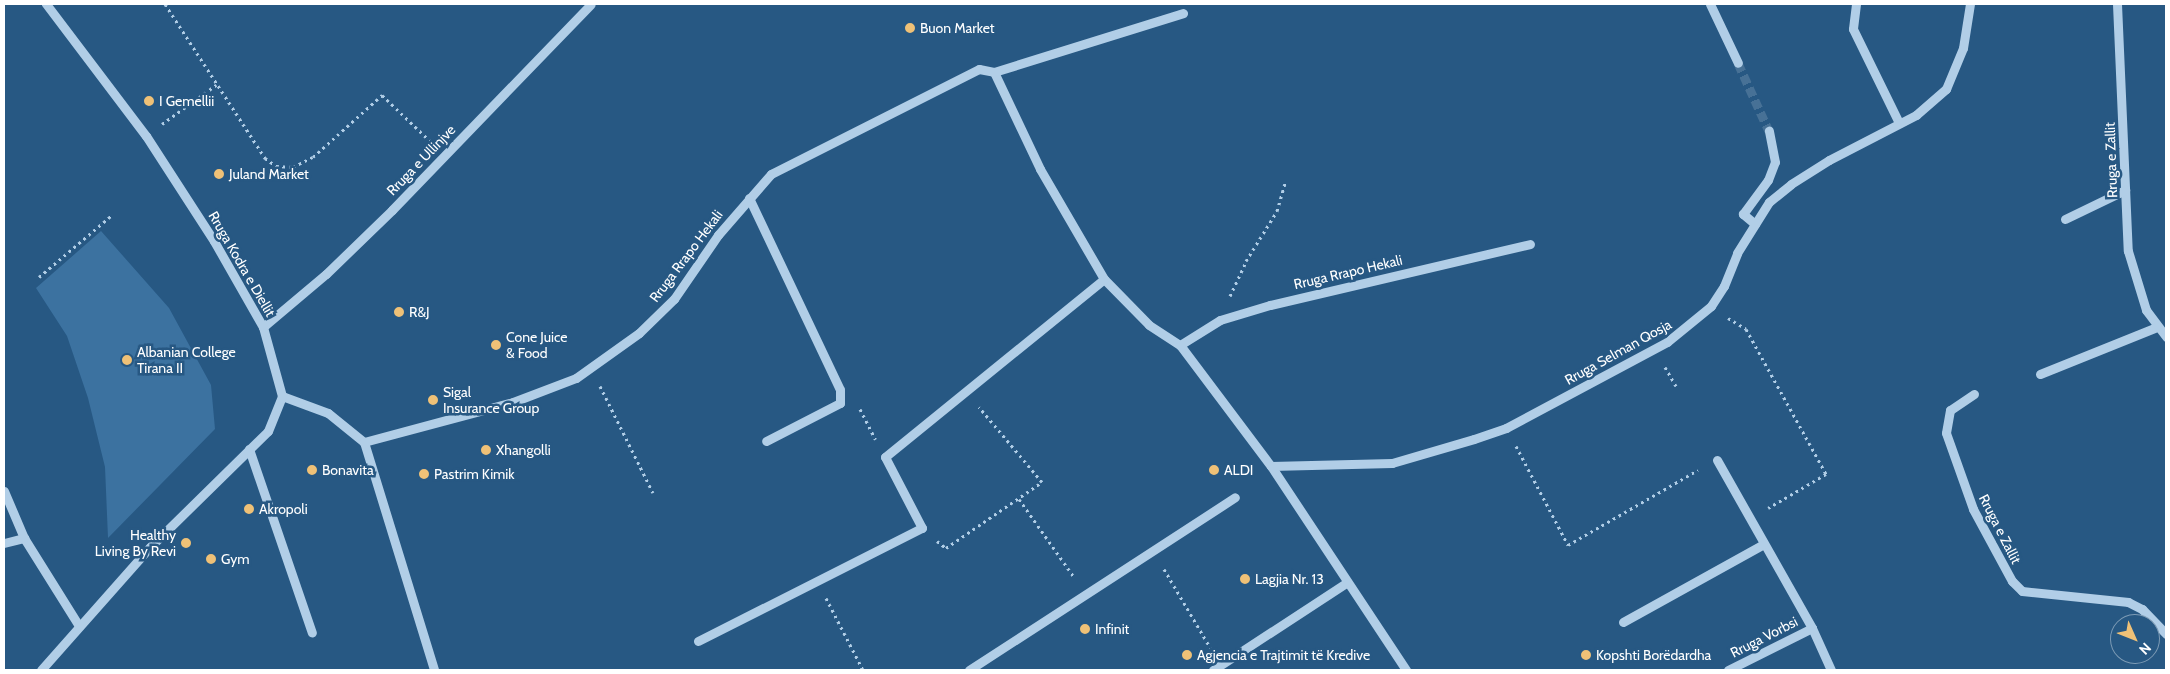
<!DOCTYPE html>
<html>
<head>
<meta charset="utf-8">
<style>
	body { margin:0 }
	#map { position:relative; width:2170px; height:674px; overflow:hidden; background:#275883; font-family:Cabin,sans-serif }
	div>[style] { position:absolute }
	.green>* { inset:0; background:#3c72a0 }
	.minor-tunnel>* { height:9px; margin-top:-4.5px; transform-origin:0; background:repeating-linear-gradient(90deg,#477196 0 9px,transparent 0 13.5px) }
	.path>* { height:3px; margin-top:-1.5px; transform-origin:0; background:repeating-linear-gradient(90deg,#b1cee7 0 2.5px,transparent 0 6.5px) }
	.minor>* { height:9px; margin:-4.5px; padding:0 4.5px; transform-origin:4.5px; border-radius:4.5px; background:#b1cee7 }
	.dots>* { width:14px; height:14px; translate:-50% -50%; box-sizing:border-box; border:2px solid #275883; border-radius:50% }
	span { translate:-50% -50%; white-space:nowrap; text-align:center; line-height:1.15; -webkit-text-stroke:5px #275883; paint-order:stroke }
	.poi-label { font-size:14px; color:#fff }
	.left { translate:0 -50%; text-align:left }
	.right { translate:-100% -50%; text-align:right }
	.street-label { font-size:14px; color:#fff }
	.frame { position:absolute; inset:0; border:5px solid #fff; pointer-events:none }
	.north { position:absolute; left:2110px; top:614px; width:50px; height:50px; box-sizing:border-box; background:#275883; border:1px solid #7d9bb5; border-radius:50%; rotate:134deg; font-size:14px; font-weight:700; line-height:20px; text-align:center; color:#fff }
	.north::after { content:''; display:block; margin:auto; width:18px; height:22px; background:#efc177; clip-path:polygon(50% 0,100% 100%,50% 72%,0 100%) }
</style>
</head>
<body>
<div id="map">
	<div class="green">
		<div style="clip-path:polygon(101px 231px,169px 308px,211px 385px,215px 429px,108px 538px,105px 467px,88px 398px,67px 336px,36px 288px)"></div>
	</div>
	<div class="minor-tunnel">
		<div style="left:1738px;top:63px;width:75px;rotate:65.5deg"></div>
	</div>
	<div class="path">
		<div style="left:165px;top:4px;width:184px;rotate:57deg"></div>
		<div style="left:265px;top:158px;width:14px;rotate:36deg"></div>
		<div style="left:276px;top:166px;width:17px;rotate:3deg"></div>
		<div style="left:293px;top:167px;width:22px;rotate:-27deg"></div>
		<div style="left:313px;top:157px;width:93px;rotate:-41.9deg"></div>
		<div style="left:382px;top:95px;width:66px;rotate:43.8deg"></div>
		<div style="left:162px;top:124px;width:67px;rotate:-35.8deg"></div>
		<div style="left:39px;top:277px;width:94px;rotate:-40.3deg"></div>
		<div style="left:1230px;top:296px;width:38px;rotate:-65deg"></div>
		<div style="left:1246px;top:261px;width:59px;rotate:-58.2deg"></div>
		<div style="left:1277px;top:211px;width:32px;rotate:-74deg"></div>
		<div style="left:1728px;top:318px;width:21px;rotate:31deg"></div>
		<div style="left:1746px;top:329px;width:166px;rotate:61.1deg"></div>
		<div style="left:1826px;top:474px;width:67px;rotate:149.6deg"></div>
		<div style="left:1665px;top:367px;width:22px;rotate:60deg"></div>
		<div style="left:600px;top:386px;width:119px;rotate:63.6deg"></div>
		<div style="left:860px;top:409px;width:34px;rotate:63deg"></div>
		<div style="left:1516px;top:446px;width:112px;rotate:62.3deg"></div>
		<div style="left:1568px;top:545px;width:150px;rotate:-30deg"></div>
		<div style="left:1019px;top:499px;width:95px;rotate:54.8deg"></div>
		<div style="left:937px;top:541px;width:11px;rotate:38deg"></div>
		<div style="left:946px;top:548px;width:116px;rotate:-34.5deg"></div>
		<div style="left:1042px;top:482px;width:98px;rotate:-130deg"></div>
		<div style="left:1164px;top:569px;width:91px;rotate:59.5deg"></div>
		<div style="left:826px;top:598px;width:81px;rotate:62.8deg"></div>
	</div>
	<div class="minor">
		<div style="left:1710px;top:4px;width:65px;rotate:64.6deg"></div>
		<div style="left:1856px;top:4px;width:25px;rotate:97deg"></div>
		<div style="left:1853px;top:29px;width:105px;rotate:63.9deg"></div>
		<div style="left:2117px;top:4px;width:247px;rotate:87.5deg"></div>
		<div style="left:2128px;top:251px;width:62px;rotate:73deg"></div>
		<div style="left:2146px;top:310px;width:34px;rotate:53deg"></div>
		<div style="left:994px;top:72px;width:107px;rotate:64.6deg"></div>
		<div style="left:1040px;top:169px;width:127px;rotate:59.8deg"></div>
		<div style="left:1104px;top:279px;width:64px;rotate:45.6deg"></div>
		<div style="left:1149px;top:325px;width:37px;rotate:33deg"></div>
		<div style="left:1180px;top:345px;width:151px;rotate:53.1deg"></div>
		<div style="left:1271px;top:466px;width:245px;rotate:56.5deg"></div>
		<div style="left:749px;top:198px;width:212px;rotate:64.6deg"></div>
		<div style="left:840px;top:390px;width:13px;rotate:90deg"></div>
		<div style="left:840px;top:403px;width:83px;rotate:152.8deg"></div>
		<div style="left:2065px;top:219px;width:67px;rotate:-25.8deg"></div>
		<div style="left:1755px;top:224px;width:16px;rotate:-140deg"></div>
		<div style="left:1743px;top:214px;width:42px;rotate:-53.7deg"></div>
		<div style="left:1768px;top:180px;width:19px;rotate:-69deg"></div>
		<div style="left:1775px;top:162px;width:32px;rotate:-101deg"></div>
		<div style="left:263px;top:327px;width:82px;rotate:-40.1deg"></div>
		<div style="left:326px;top:274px;width:92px;rotate:-44.1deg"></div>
		<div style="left:392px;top:210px;width:286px;rotate:-46deg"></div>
		<div style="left:1180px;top:345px;width:47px;rotate:-32deg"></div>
		<div style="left:1220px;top:320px;width:52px;rotate:-16.7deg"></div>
		<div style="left:1270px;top:305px;width:267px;rotate:-13.2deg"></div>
		<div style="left:2040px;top:374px;width:126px;rotate:-21.9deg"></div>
		<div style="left:1974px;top:394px;width:29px;rotate:146deg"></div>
		<div style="left:1950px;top:410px;width:23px;rotate:100deg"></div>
		<div style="left:1946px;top:433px;width:81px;rotate:70.4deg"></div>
		<div style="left:1973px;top:509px;width:82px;rotate:61.6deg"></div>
		<div style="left:2012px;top:581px;width:14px;rotate:45deg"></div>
		<div style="left:2022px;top:591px;width:107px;rotate:5.9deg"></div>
		<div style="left:2128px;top:602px;width:16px;rotate:27deg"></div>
		<div style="left:2142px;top:609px;width:35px;rotate:46deg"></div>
		<div style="left:282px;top:396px;width:49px;rotate:20.3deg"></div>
		<div style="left:328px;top:413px;width:46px;rotate:38.9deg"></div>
		<div style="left:364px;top:442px;width:154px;rotate:-15deg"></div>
		<div style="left:513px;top:402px;width:67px;rotate:-20.9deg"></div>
		<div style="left:576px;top:378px;width:77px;rotate:-35.5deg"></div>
		<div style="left:639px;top:333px;width:49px;rotate:-44.2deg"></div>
		<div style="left:674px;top:299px;width:78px;rotate:-55.5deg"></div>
		<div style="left:718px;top:235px;width:81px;rotate:-49deg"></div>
		<div style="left:771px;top:174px;width:233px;rotate:-26.8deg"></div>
		<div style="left:979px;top:69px;width:15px;rotate:11deg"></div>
		<div style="left:994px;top:72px;width:198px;rotate:-17.3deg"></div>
		<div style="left:364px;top:442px;width:239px;rotate:72.9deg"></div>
		<div style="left:249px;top:449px;width:194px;rotate:71.1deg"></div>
		<div style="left:1717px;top:460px;width:193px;rotate:60.5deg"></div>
		<div style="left:1812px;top:628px;width:46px;rotate:65.7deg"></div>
		<div style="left:1271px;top:466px;width:121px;rotate:-1.4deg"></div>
		<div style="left:1392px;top:463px;width:85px;rotate:-16.3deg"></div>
		<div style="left:1474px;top:439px;width:34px;rotate:-19deg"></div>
		<div style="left:1506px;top:428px;width:183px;rotate:-28.1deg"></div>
		<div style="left:1667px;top:342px;width:57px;rotate:-39.3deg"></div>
		<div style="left:1711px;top:306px;width:24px;rotate:-57deg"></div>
		<div style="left:1724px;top:286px;width:35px;rotate:-68deg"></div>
		<div style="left:1737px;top:253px;width:60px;rotate:-57.9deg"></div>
		<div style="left:1769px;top:202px;width:28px;rotate:-39deg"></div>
		<div style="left:1791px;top:184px;width:45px;rotate:-32.3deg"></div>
		<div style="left:1829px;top:160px;width:98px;rotate:-27.3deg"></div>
		<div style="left:1916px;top:115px;width:40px;rotate:-41deg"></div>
		<div style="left:1946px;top:89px;width:44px;rotate:-67.5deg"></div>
		<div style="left:1963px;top:48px;width:45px;rotate:-81deg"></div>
		<div style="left:4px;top:491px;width:51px;rotate:66.9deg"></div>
		<div style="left:24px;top:538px;width:104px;rotate:58deg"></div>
		<div style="left:4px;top:543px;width:21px;rotate:-14deg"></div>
		<div style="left:1623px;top:622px;width:161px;rotate:-29deg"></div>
		<div style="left:698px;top:641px;width:251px;rotate:-26.8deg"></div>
		<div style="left:922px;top:528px;width:80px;rotate:-117.5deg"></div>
		<div style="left:885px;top:457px;width:282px;rotate:-39.1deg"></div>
		<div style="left:41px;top:670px;width:164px;rotate:-48.5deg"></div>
		<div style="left:150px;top:547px;width:165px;rotate:-44.5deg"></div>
		<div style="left:268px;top:431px;width:38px;rotate:-68deg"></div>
		<div style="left:282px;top:396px;width:72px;rotate:-105.4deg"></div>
		<div style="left:263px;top:327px;width:99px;rotate:-119.7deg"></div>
		<div style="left:214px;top:241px;width:125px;rotate:-122.9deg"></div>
		<div style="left:146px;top:136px;width:166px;rotate:-127.1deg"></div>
		<div style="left:969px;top:670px;width:317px;rotate:-33deg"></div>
		<div style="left:1213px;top:670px;width:159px;rotate:-33.2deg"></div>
		<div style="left:1728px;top:670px;width:94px;rotate:-26.6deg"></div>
	</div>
	<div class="dots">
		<div style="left:910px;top:28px;background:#efc177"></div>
		<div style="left:149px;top:101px;background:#efc177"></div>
		<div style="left:219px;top:174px;background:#efc177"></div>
		<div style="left:399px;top:312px;background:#efc177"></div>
		<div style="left:496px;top:345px;background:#efc177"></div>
		<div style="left:127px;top:360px;background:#efc177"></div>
		<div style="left:433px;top:400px;background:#efc177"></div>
		<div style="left:486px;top:450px;background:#efc177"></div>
		<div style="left:312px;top:470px;background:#efc177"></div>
		<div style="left:1214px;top:470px;background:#efc177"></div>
		<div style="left:424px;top:474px;background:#efc177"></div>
		<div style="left:249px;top:509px;background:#efc177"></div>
		<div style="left:186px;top:543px;background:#efc177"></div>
		<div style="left:211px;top:559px;background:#efc177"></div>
		<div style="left:1245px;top:579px;background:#efc177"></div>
		<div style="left:1085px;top:629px;background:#efc177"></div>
		<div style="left:1187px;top:655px;background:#efc177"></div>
		<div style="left:1586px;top:655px;background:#efc177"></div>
	</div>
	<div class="poi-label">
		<span class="left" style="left:920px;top:28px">Buon Market</span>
		<span class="left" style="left:159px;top:101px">I Gemellii</span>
		<span class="left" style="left:229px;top:174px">Juland Market</span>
		<span class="left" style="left:409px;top:312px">R&amp;J</span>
		<span class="left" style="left:506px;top:345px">Cone Juice<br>&amp; Food</span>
		<span class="left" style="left:137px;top:360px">Albanian College<br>Tirana II</span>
		<span class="left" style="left:443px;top:400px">Sigal<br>Insurance Group</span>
		<span class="left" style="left:496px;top:450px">Xhangolli</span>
		<span class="left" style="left:322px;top:470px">Bonavita</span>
		<span class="left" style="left:1224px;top:470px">ALDI</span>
		<span class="left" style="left:434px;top:474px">Pastrim Kimik</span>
		<span class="left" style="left:259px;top:509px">Akropoli</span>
		<span class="right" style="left:176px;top:543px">Healthy<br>Living By Revi</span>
		<span class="left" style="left:221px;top:559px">Gym</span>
		<span class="left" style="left:1255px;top:579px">Lagjia Nr. 13</span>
		<span class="left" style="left:1095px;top:629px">Infinit</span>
		<span class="left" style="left:1197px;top:655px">Agjencia e Trajtimit të Kredive</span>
		<span class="left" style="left:1596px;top:655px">Kopshti Borëdardha</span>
	</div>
	<div class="street-label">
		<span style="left:421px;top:160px;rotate:-46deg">Rruga e Ullinjve</span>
		<span style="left:2111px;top:160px;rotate:-92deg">Rruga e Zallit</span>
		<span style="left:686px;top:256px;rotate:-53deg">Rruga Rrapo Hekali</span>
		<span style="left:242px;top:264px;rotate:60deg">Rruga Kodra e Diellit</span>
		<span style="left:1348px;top:272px;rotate:-13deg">Rruga Rrapo Hekali</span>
		<span style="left:1618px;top:352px;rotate:-29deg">Rruga Selman Qosja</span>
		<span style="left:2000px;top:529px;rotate:63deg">Rruga e Zallit</span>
		<span style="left:1764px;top:637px;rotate:-27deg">Rruga Vorbsi</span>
	</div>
	<div class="frame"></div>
	<div class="north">N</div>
</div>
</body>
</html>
